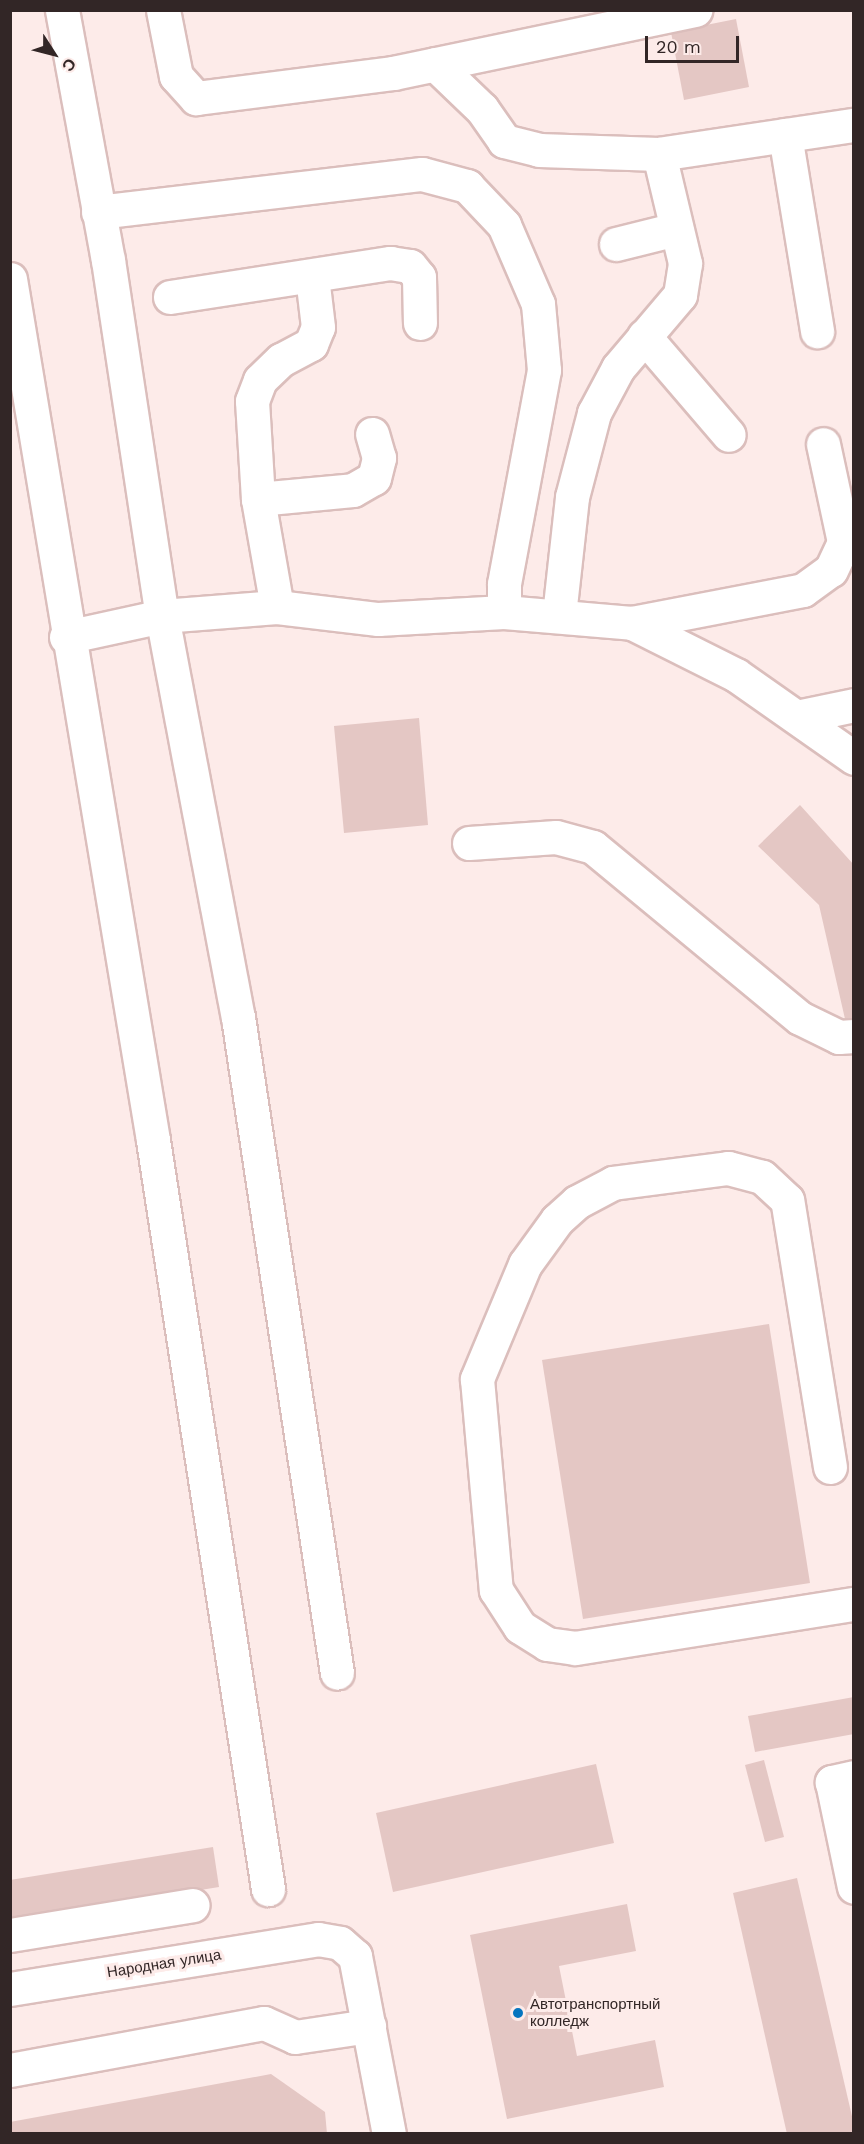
<!DOCTYPE html>
<html>
<head>
<meta charset="utf-8">
<style>
	body { margin:0 }
	#map { position:relative; width:864px; height:2144px; overflow:hidden; background:#fdebe9; font-family:"Work Sans",sans-serif }
	div>[style] { position:absolute }
	.building>* { inset:0; background:#e4c7c4 }
	.roads { filter:drop-shadow(2px 0 #dbbebc) drop-shadow(-2px 0 #dbbebc) drop-shadow(0 2px #dbbebc) drop-shadow(0 -2px #dbbebc) }
	.minor>* { height:33px; margin:-16.5px; padding:0 16.5px; transform-origin:16.5px; border-radius:16.5px; background:#fff }
	.dots>* { width:16px; height:16px; translate:-50% -50%; box-sizing:border-box; border:3px solid #fdebe9; border-radius:50% }
	span { translate:-50% -50%; white-space:nowrap; text-align:center; line-height:1.15; -webkit-text-stroke:6px #fdebe9; paint-order:stroke }
	.street-label { font-size:15px; color:#322626 }
	.poi-label { font-size:15px; color:#322626 }
	.left { translate:0 -50%; text-align:left }
	.frame { position:absolute; inset:0; border:12px solid #322626; pointer-events:none }
	.north { position:absolute; left:24px; top:24px; width:60px; height:60px; -webkit-text-stroke:4px #fdebe9; paint-order:stroke; rotate:126deg; font-size:16px; font-weight:700; line-height:24px; text-align:center; color:#322626 }
	.north::after { content:''; display:block; margin:auto; width:21px; height:27px; background:#322626; clip-path:polygon(50% 0,100% 100%,50% 72%,0 100%) }
	.scale { position:absolute; left:645px; top:36px; width:94px; height:27px; box-sizing:border-box; border:3px solid #322626; border-top:0; padding-left:8px; font-size:18px; line-height:21px; white-space:nowrap; color:#322626; -webkit-text-stroke:4px #fdebe9; paint-order:stroke }
</style>
</head>
<body>
<div id="map">
	<div class="building">
		<div style="clip-path:polygon(736px 19px,749px 87px,684px 100px,671px 32px)"></div>
		<div style="clip-path:polygon(419px 718px,428px 825px,344px 833px,334px 726px)"></div>
		<div style="clip-path:polygon(800px 805px,854px 865px,854px 1018px,845px 1019px,819px 905px,758px 846px)"></div>
		<div style="clip-path:polygon(769px 1324px,810px 1583px,583px 1619px,542px 1360px)"></div>
		<div style="clip-path:polygon(854px 1697px,854px 1734px,755px 1752px,748px 1716px)"></div>
		<div style="clip-path:polygon(764px 1760px,784px 1837px,765px 1842px,745px 1765px)"></div>
		<div style="clip-path:polygon(596px 1764px,614px 1843px,393px 1892px,376px 1813px)"></div>
		<div style="clip-path:polygon(213px 1847px,219px 1887px,10px 1921px,10px 1880px)"></div>
		<div style="clip-path:polygon(797px 1878px,854px 2125px,854px 2134px,787px 2134px,733px 1893px)"></div>
		<div style="clip-path:polygon(627px 1904px,636px 1951px,559px 1966px,577px 2056px,655px 2040px,664px 2087px,507px 2119px,470px 1935px)"></div>
		<div style="clip-path:polygon(271px 2074px,325px 2112px,327px 2134px,10px 2134px,10px 2122px)"></div>
	</div>
	<div class="roads">
		<div class="minor">
			<div style="left:62px;top:10px;width:254px;rotate:79.6deg"></div>
			<div style="left:108px;top:260px;width:360px;rotate:81.4deg"></div>
			<div style="left:162px;top:616px;width:408px;rotate:79.3deg"></div>
			<div style="left:238px;top:1017px;width:663px;rotate:81.42deg"></div>
			<div style="left:163px;top:10px;width:67px;rotate:78.9deg"></div>
			<div style="left:176px;top:76px;width:30px;rotate:48deg"></div>
			<div style="left:196px;top:98px;width:199px;rotate:-7.2deg"></div>
			<div style="left:393px;top:73px;width:309px;rotate:-11.8deg"></div>
			<div style="left:435px;top:64px;width:65px;rotate:43.8deg"></div>
			<div style="left:482px;top:109px;width:39px;rotate:55deg"></div>
			<div style="left:504px;top:141px;width:36px;rotate:14deg"></div>
			<div style="left:539px;top:150px;width:120px;rotate:1.9deg"></div>
			<div style="left:659px;top:154px;width:197px;rotate:-8.5deg"></div>
			<div style="left:785px;top:135px;width:199px;rotate:80.7deg"></div>
			<div style="left:98px;top:212px;width:326px;rotate:-6.7deg"></div>
			<div style="left:422px;top:174px;width:47px;rotate:14.9deg"></div>
			<div style="left:467px;top:186px;width:54px;rotate:46.5deg"></div>
			<div style="left:504px;top:225px;width:86px;rotate:66.7deg"></div>
			<div style="left:538px;top:304px;width:66px;rotate:84.8deg"></div>
			<div style="left:544px;top:370px;width:218px;rotate:100.6deg"></div>
			<div style="left:504px;top:584px;width:28px;rotate:90deg"></div>
			<div style="left:616px;top:244px;width:62px;rotate:-14deg"></div>
			<div style="left:10px;top:279px;width:873px;rotate:80.57deg"></div>
			<div style="left:153px;top:1140px;width:758px;rotate:81.27deg"></div>
			<div style="left:170px;top:297px;width:223px;rotate:-8.8deg"></div>
			<div style="left:390px;top:263px;width:20px;rotate:9deg"></div>
			<div style="left:410px;top:266px;width:14px;rotate:51deg"></div>
			<div style="left:419px;top:277px;width:46px;rotate:88.8deg"></div>
			<div style="left:644px;top:336px;width:130px;rotate:49.4deg"></div>
			<div style="left:258px;top:499px;width:95px;rotate:-5.4deg"></div>
			<div style="left:353px;top:490px;width:24px;rotate:-30deg"></div>
			<div style="left:374px;top:478px;width:21px;rotate:-76deg"></div>
			<div style="left:379px;top:458px;width:25px;rotate:-106deg"></div>
			<div style="left:277px;top:607px;width:110px;rotate:-100deg"></div>
			<div style="left:258px;top:499px;width:98px;rotate:-93.5deg"></div>
			<div style="left:252px;top:401px;width:22px;rotate:-69deg"></div>
			<div style="left:260px;top:380px;width:29px;rotate:-44deg"></div>
			<div style="left:281px;top:360px;width:34px;rotate:-28deg"></div>
			<div style="left:311px;top:344px;width:18px;rotate:-68deg"></div>
			<div style="left:318px;top:327px;width:50px;rotate:-96.8deg"></div>
			<div style="left:559px;top:615px;width:119px;rotate:-83.7deg"></div>
			<div style="left:572px;top:497px;width:87px;rotate:-75.3deg"></div>
			<div style="left:594px;top:413px;width:51px;rotate:-61.9deg"></div>
			<div style="left:618px;top:368px;width:96px;rotate:-49.7deg"></div>
			<div style="left:680px;top:295px;width:32px;rotate:-81deg"></div>
			<div style="left:685px;top:263px;width:112px;rotate:-103.4deg"></div>
			<div style="left:632px;top:623px;width:174px;rotate:-10.9deg"></div>
			<div style="left:803px;top:590px;width:34px;rotate:-36deg"></div>
			<div style="left:831px;top:570px;width:31px;rotate:-65deg"></div>
			<div style="left:844px;top:542px;width:100px;rotate:-102.1deg"></div>
			<div style="left:66px;top:637px;width:98px;rotate:-12.3deg"></div>
			<div style="left:162px;top:616px;width:115px;rotate:-4.5deg"></div>
			<div style="left:277px;top:607px;width:102px;rotate:6.8deg"></div>
			<div style="left:378px;top:619px;width:126px;rotate:-3.2deg"></div>
			<div style="left:504px;top:612px;width:128px;rotate:4.9deg"></div>
			<div style="left:632px;top:623px;width:116px;rotate:26.6deg"></div>
			<div style="left:736px;top:675px;width:144px;rotate:35.1deg"></div>
			<div style="left:797px;top:717px;width:58px;rotate:-11.9deg"></div>
			<div style="left:469px;top:843px;width:87px;rotate:-3.9deg"></div>
			<div style="left:556px;top:837px;width:38px;rotate:15deg"></div>
			<div style="left:593px;top:847px;width:268px;rotate:39.6deg"></div>
			<div style="left:800px;top:1018px;width:43px;rotate:26deg"></div>
			<div style="left:839px;top:1037px;width:15px;rotate:-4deg"></div>
			<div style="left:830px;top:1467px;width:270px;rotate:-99.1deg"></div>
			<div style="left:787px;top:1200px;width:34px;rotate:-137deg"></div>
			<div style="left:762px;top:1177px;width:35px;rotate:-165deg"></div>
			<div style="left:728px;top:1168px;width:116px;rotate:172.6deg"></div>
			<div style="left:613px;top:1183px;width:41px;rotate:152.2deg"></div>
			<div style="left:577px;top:1202px;width:27px;rotate:138deg"></div>
			<div style="left:557px;top:1220px;width:54px;rotate:126deg"></div>
			<div style="left:525px;top:1264px;width:125px;rotate:112.7deg"></div>
			<div style="left:477px;top:1379px;width:212px;rotate:84.9deg"></div>
			<div style="left:496px;top:1590px;width:44px;rotate:57deg"></div>
			<div style="left:520px;top:1627px;width:32px;rotate:32deg"></div>
			<div style="left:547px;top:1644px;width:28px;rotate:8deg"></div>
			<div style="left:575px;top:1648px;width:282px;rotate:-9deg"></div>
			<div style="left:854px;top:1777px;width:23px;rotate:167deg"></div>
			<div style="left:832px;top:1782px;width:107px;rotate:78.2deg"></div>
			<div style="left:10px;top:1935px;width:185px;rotate:-9.3deg"></div>
			<div style="left:10px;top:1989px;width:312px;rotate:-9.2deg"></div>
			<div style="left:318px;top:1939px;width:22px;rotate:10deg"></div>
			<div style="left:340px;top:1943px;width:20px;rotate:41deg"></div>
			<div style="left:355px;top:1956px;width:181px;rotate:79.2deg"></div>
			<div style="left:10px;top:2070px;width:258px;rotate:-10.5deg"></div>
			<div style="left:264px;top:2023px;width:34px;rotate:24deg"></div>
			<div style="left:295px;top:2037px;width:75px;rotate:-8.5deg"></div>
		</div>
	</div>
	<div class="dots">
		<div style="left:518px;top:2013px;background:#0675bf"></div>
	</div>
	<div class="street-label">
		<span style="left:164px;top:1964px;rotate:-9deg">Народная улица</span>
	</div>
	<div class="poi-label">
		<span class="left" style="left:530px;top:2013px">Автотранспортный<br>колледж</span>
	</div>
	<div class="frame"></div>
	<div class="north">С</div>
	<div class="scale">20 m</div>
</div>
</body>
</html>
